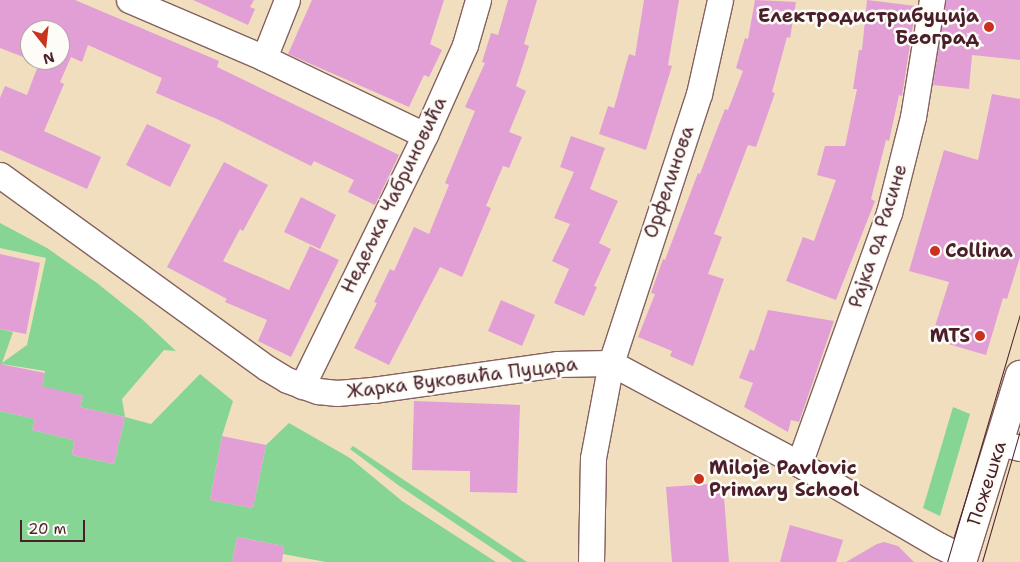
<!DOCTYPE html>
<html>
<head>
<meta charset="utf-8">
<style>
	body { margin:0 }
	#map { position:relative; width:1020px; height:562px; overflow:hidden; background:#f1debf; font-family:"Shantell Sans",sans-serif }
	div>[style] { position:absolute }
	.green>* { inset:0; background:#86d594 }
	.building>* { inset:0; background:#e19fd5 }
	.roads { filter:drop-shadow(1px 0 #84625f) drop-shadow(-1px 0 #84625f) drop-shadow(0 1px #84625f) drop-shadow(0 -1px #84625f) }
	.street>* { height:25px; margin:-12.5px; padding:0 12.5px; transform-origin:12.5px; border-radius:12.5px; background:#fff }
	.secondary>* { height:28px; margin:-14px; padding:0 14px; transform-origin:14px; border-radius:14px; background:#fff }
	.tram>* { height:1px; margin:-0.5px; padding:0 0.5px; transform-origin:0.5px; border-radius:0.5px; background:#4a1f2b }
	.dots>* { width:14px; height:14px; translate:-50% -50%; box-sizing:border-box; border:2px solid #fdfcf7; border-radius:50% }
	span { translate:-50% -50%; white-space:nowrap; text-align:center; line-height:1.15; -webkit-text-stroke:5px #fdfcf7; paint-order:stroke }
	.poi-label { font-size:19px; color:#4a1f2b; font-weight:700 }
	.right { translate:-100% -50%; text-align:right }
	.left { translate:0 -50%; text-align:left }
	.street-label { font-size:19px; color:#4a1f2b }
	.north { position:absolute; left:20px; top:20px; width:50px; height:50px; box-sizing:border-box; background:#fdfcf7; border:1px solid #b5a4a5; border-radius:50%; rotate:164deg; font-size:14px; font-weight:700; line-height:20px; text-align:center; color:#4a1f2b }
	.north::after { content:''; display:block; margin:auto; width:18px; height:22px; background:#c8321e; clip-path:polygon(50% 0,100% 100%,50% 72%,0 100%) }
	.scale { position:absolute; left:20px; top:520px; width:65px; height:22px; box-sizing:border-box; border:2px solid #4a1f2b; border-top:0; padding-left:6px; font-size:15px; line-height:18px; white-space:nowrap; color:#4a1f2b; -webkit-text-stroke:4px #fdfcf7; paint-order:stroke }
</style>
</head>
<body>
<div id="map">
	<div class="green">
		<div style="clip-path:polygon(0 223px,47px 248px,97px 283px,143px 320px,176px 351px,164px 350px,122px 399px,125px 417px,151px 424px,200px 374px,233px 401px,222px 436px,210px 500px,253px 508px,266px 445px,289px 423px,350px 458px,402px 501px,496px 562px,326px 562px,283px 554px,284px 546px,237px 537px,232px 562px,0 562px,0 411px,35px 419px,32px 430px,74px 440px,72px 455px,114px 464px,125px 417px,80px 407px,83px 396px,42px 387px,45px 371px,2px 364px,0 371px,0 329px,13px 332px,2px 363px,27px 345px,46px 258px,0 248px)"></div>
		<div style="clip-path:polygon(953px 407px,970px 414px,940px 516px,923px 508px)"></div>
		<div style="clip-path:polygon(353px 446px,527px 562px,513px 562px,398px 485px,350px 449px)"></div>
	</div>
	<div class="building">
		<div style="clip-path:polygon(evenodd,0 0,75px 0,219px 61px,217px 67px,399px 155px,375px 205px,348px 192px,354px 180px,314px 161px,311px 166px,219px 120px,156px 93px,162px 78px,88px 45px,82px 62px,71px 57px,60px 82px,64px 84px,44px 131px,101px 157px,87px 189px,0 150px,0 98px,5px 86px,27px 95px,39px 63px,0 48px,0 0,30px 30px,60px 30px,60px 60px,30px 60px,30px 30px)"></div>
		<div style="clip-path:polygon(193px 0,254px 0,250px 7px,255px 9px,248px 25px)"></div>
		<div style="clip-path:polygon(312px 0,444px 0,430px 44px,442px 50px,429px 77px,424px 75px,409px 107px,288px 54px)"></div>
		<div style="clip-path:polygon(508px 0,537px 0,524px 44px,529px 46px,516px 86px,526px 91px,509px 132px,522px 137px,509px 168px,503px 166px,486px 206px,491px 208px,462px 277px,440px 267px,389px 365px,354px 348px,377px 303px,374px 302px,390px 269px,394px 271px,414px 227px,429px 234px,449px 185px,445px 183px,475px 111px,465px 107px,485px 63px,482px 62px,491px 33px,498px 35px)"></div>
		<div style="clip-path:polygon(644px 0,679px 0,668px 65px,672px 66px,646px 150px,599px 134px,608px 106px,614px 108px,629px 54px,635px 56px)"></div>
		<div style="clip-path:polygon(755px 0,796px 2px,790px 38px,787px 37px,772px 92px,775px 93px,756px 147px,748px 145px,714px 234px,722px 237px,708px 274px,724px 279px,693px 366px,670px 356px,672px 351px,638px 337px,655px 294px,651px 293px,663px 259px,665px 260px,698px 173px,700px 174px,714px 137px,725px 109px,728px 110px,743px 71px,736px 68px,745px 38px,748px 39px)"></div>
		<div style="clip-path:polygon(867px 0,916px 6px,902px 96px,899px 95px,889px 141px,886px 140px,871px 199px,875px 201px,836px 300px,786px 281px,803px 237px,814px 241px,836px 180px,817px 175px,825px 146px,845px 146px,857px 89px,853px 89px,859px 50px,862px 50px)"></div>
		<div style="clip-path:polygon(946px 0,1020px 0,1020px 60px,972px 55px,969px 89px,933px 85px)"></div>
		<div style="clip-path:polygon(992px 94px,1020px 99px,1020px 257px,1007px 299px,1003px 298px,986px 355px,931px 339px,949px 282px,909px 271px,944px 150px,978px 160px)"></div>
		<div style="clip-path:polygon(147px 124px,191px 145px,170px 187px,126px 165px)"></div>
		<div style="clip-path:polygon(571px 136px,605px 148px,590px 189px,618px 201px,599px 243px,611px 249px,594px 286px,597px 287px,584px 316px,554px 303px,569px 269px,552px 261px,570px 224px,554px 218px,574px 172px,560px 167px)"></div>
		<div style="clip-path:polygon(224px 162px,268px 185px,243px 231px,240px 229px,223px 261px,289px 290px,310px 246px,339px 260px,291px 357px,258px 341px,267px 320px,225px 302px,227px 299px,167px 267px)"></div>
		<div style="clip-path:polygon(301px 197px,336px 215px,320px 249px,284px 232px)"></div>
		<div style="clip-path:polygon(0 254px,40px 263px,26px 334px,0 329px)"></div>
		<div style="clip-path:polygon(501px 300px,535px 315px,522px 346px,488px 331px)"></div>
		<div style="clip-path:polygon(768px 310px,834px 321px,799px 422px,791px 420px,788px 432px,744px 407px,753px 383px,739px 378px,750px 349px,754px 351px)"></div>
		<div style="clip-path:polygon(0 364px,45px 373px,42px 386px,83px 396px,80px 407px,125px 417px,114px 464px,72px 455px,74px 440px,32px 430px,35px 419px,0 411px)"></div>
		<div style="clip-path:polygon(414px 401px,520px 405px,517px 493px,470px 492px,470px 471px,412px 470px)"></div>
		<div style="clip-path:polygon(222px 436px,266px 445px,253px 508px,210px 500px)"></div>
		<div style="clip-path:polygon(723px 483px,729px 562px,672px 562px,666px 487px)"></div>
		<div style="clip-path:polygon(790px 525px,843px 540px,836px 562px,780px 562px)"></div>
		<div style="clip-path:polygon(237px 537px,284px 546px,282px 562px,232px 562px)"></div>
		<div style="clip-path:polygon(884px 542px,898px 546px,914px 562px,846px 562px,877px 544px)"></div>
	</div>
	<div class="roads">
		<div class="street">
			<div style="left:129px;top:0;width:147px;rotate:23.2deg"></div>
			<div style="left:264px;top:58px;width:178px;rotate:25.6deg"></div>
			<div style="left:264px;top:58px;width:62px;rotate:-68.4deg"></div>
			<div style="left:0;top:175px;width:329px;rotate:35.9deg"></div>
			<div style="left:267px;top:368px;width:23px;rotate:31deg"></div>
			<div style="left:287px;top:380px;width:33px;rotate:20deg"></div>
			<div style="left:318px;top:391px;width:19px;rotate:6deg"></div>
			<div style="left:337px;top:393px;width:36px;rotate:-5deg"></div>
			<div style="left:373px;top:390px;width:187px;rotate:-8deg"></div>
			<div style="left:558px;top:364px;width:53px;rotate:-1.1deg"></div>
			<div style="left:611px;top:363px;width:213px;rotate:28.2deg"></div>
			<div style="left:799px;top:464px;width:161px;rotate:30.2deg"></div>
			<div style="left:938px;top:545px;width:28px;rotate:26deg"></div>
			<div style="left:302px;top:386px;width:280px;rotate:-63.9deg"></div>
			<div style="left:425px;top:135px;width:98px;rotate:-66deg"></div>
			<div style="left:465px;top:45px;width:47px;rotate:-73.9deg"></div>
			<div style="left:1000px;top:443px;width:21px;rotate:14deg"></div>
			<div style="left:799px;top:464px;width:267px;rotate:-70.3deg"></div>
			<div style="left:889px;top:213px;width:99px;rotate:-76deg"></div>
			<div style="left:913px;top:117px;width:119px;rotate:-80.8deg"></div>
			<div style="left:591px;top:562px;width:104px;rotate:-88.9deg"></div>
			<div style="left:593px;top:458px;width:97px;rotate:-79.3deg"></div>
			<div style="left:611px;top:363px;width:283px;rotate:-71.9deg"></div>
			<div style="left:699px;top:94px;width:96px;rotate:-77.4deg"></div>
		</div>
		<div class="secondary">
			<div style="left:962px;top:562px;width:196px;rotate:-72.8deg"></div>
		</div>
	</div>
	<div class="tram">
		<div style="left:947px;top:562px;width:259px;rotate:-73.6deg"></div>
		<div style="left:982px;top:562px;width:137px;rotate:-73.9deg"></div>
	</div>
	<div class="dots">
		<div style="left:989px;top:27px;background:#c8321e"></div>
		<div style="left:935px;top:251px;background:#c8321e"></div>
		<div style="left:980px;top:336px;background:#c8321e"></div>
		<div style="left:699px;top:479px;background:#c8321e"></div>
	</div>
	<div class="poi-label">
		<span class="right" style="left:979px;top:27px">Електродистрибуција<br>Београд</span>
		<span class="left" style="left:945px;top:251px">Collina</span>
		<span class="right" style="left:970px;top:336px">MTS</span>
		<span class="left" style="left:709px;top:479px">Miloje Pavlovic<br>Primary School</span>
	</div>
	<div class="street-label">
		<span style="left:669px;top:182px;rotate:-71deg">Орфелинова</span>
		<span style="left:394px;top:195px;rotate:-64deg">Недељка Чабриновића</span>
		<span style="left:878px;top:236px;rotate:-72deg">Рајка од Расине</span>
		<span style="left:462px;top:378px;rotate:-7deg">Жарка Вуковића Пуцара</span>
		<span style="left:987px;top:483px;rotate:-72deg">Пожешка</span>
	</div>
	<div class="north">N</div>
	<div class="scale">20 m</div>
</div>
</body>
</html>
